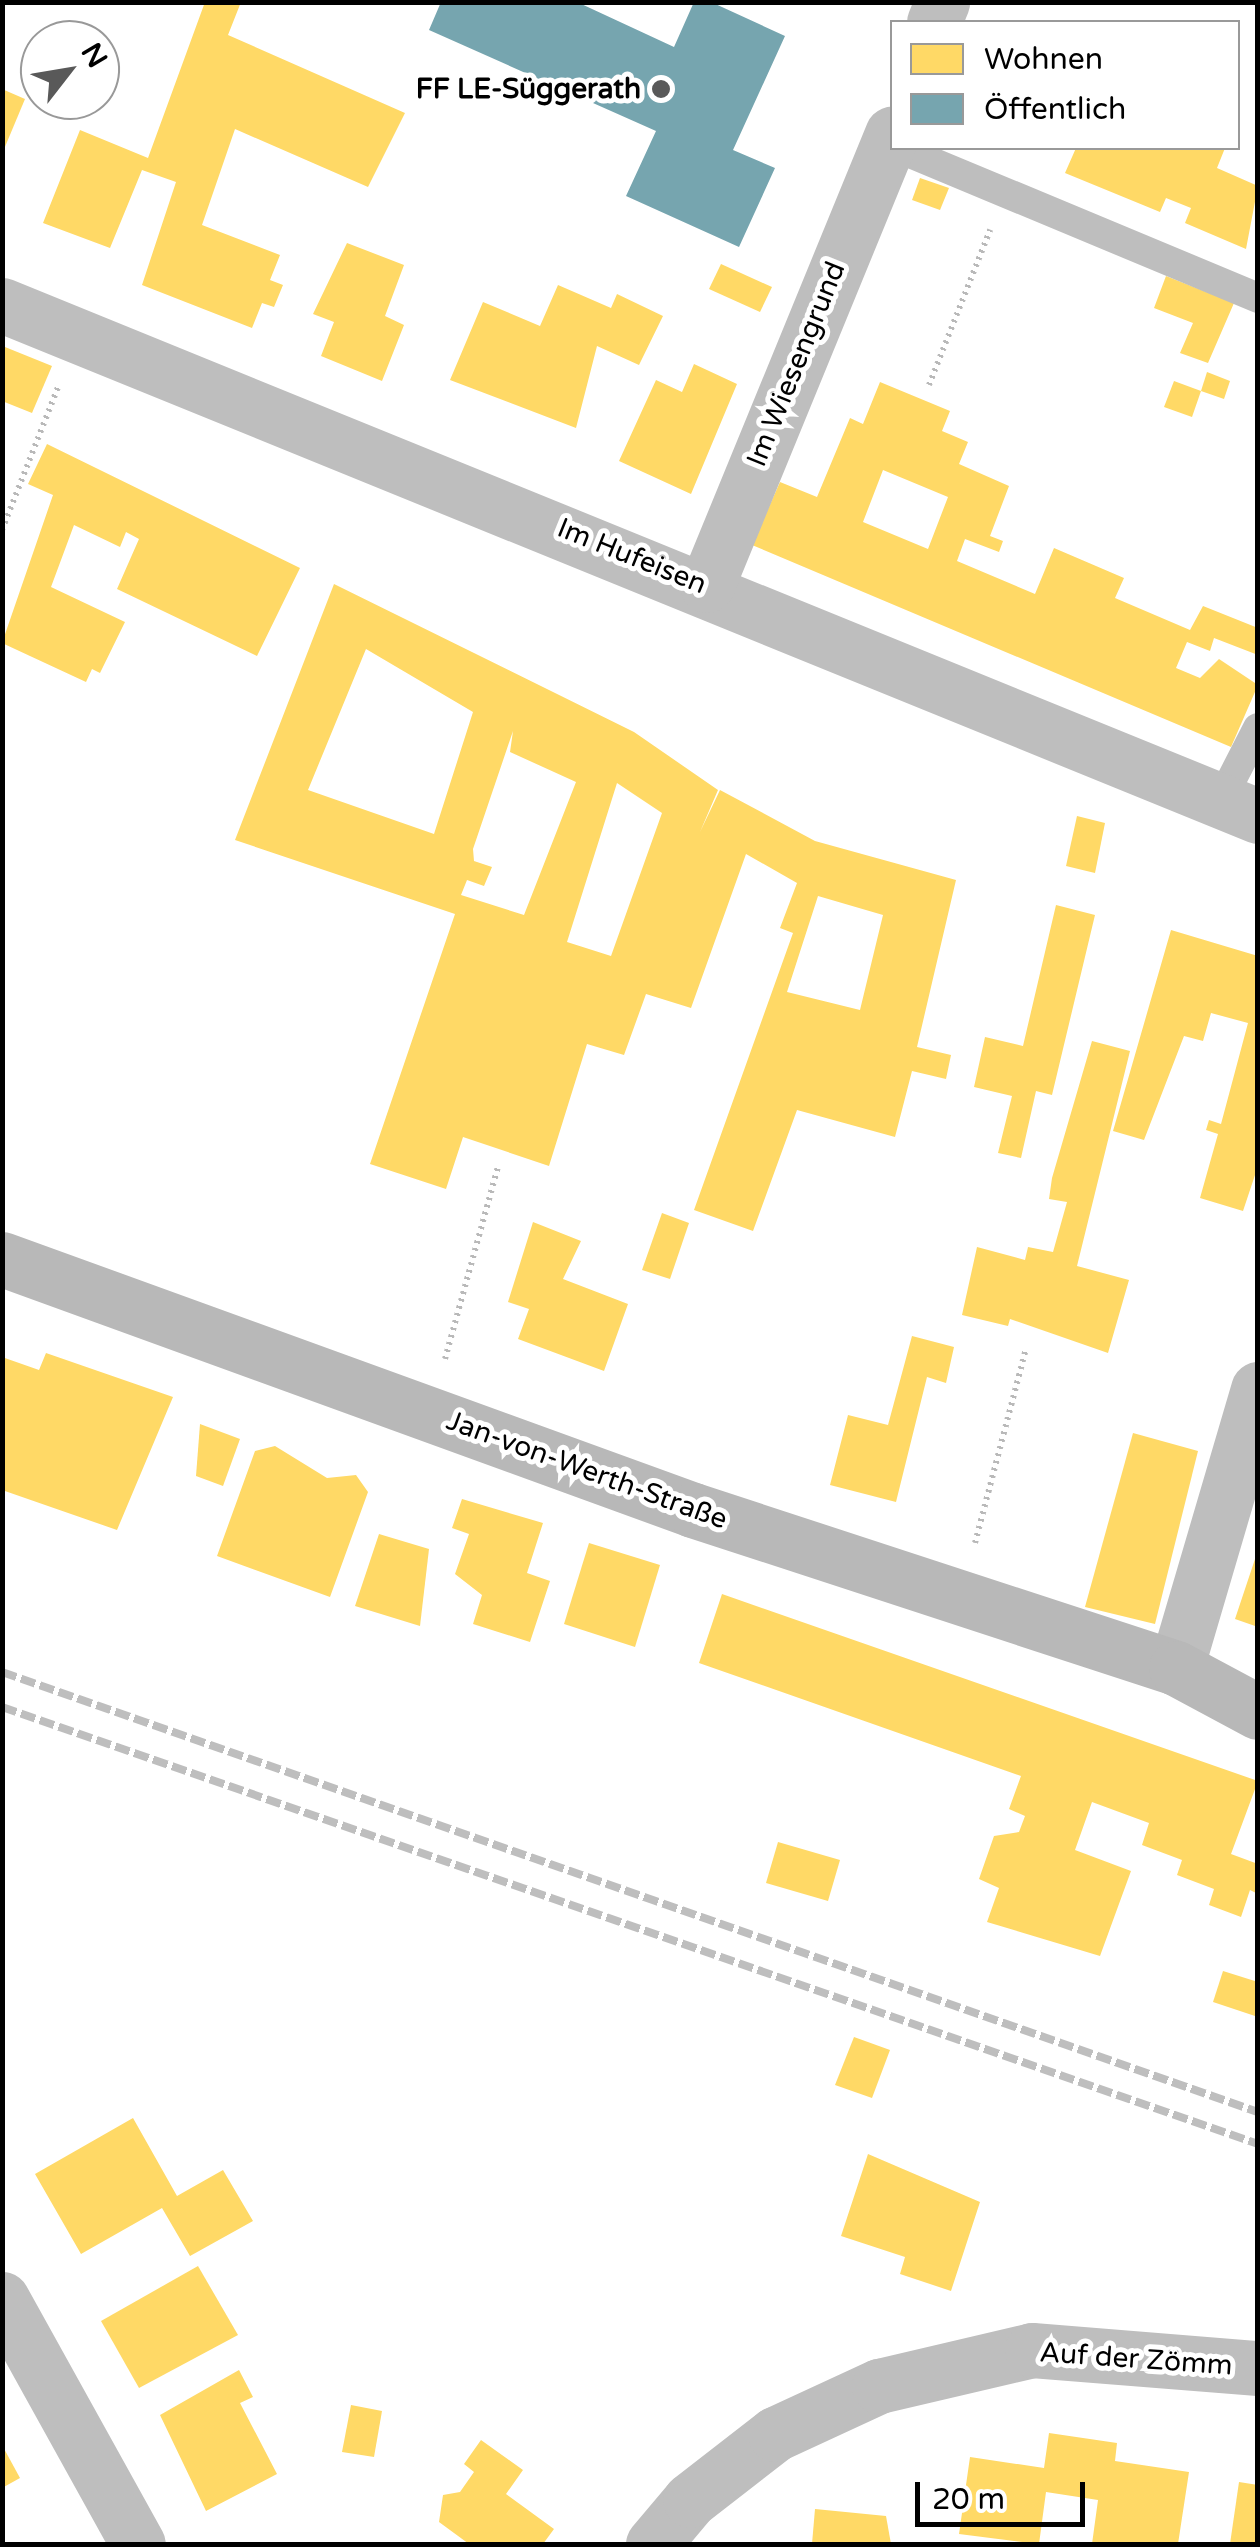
<!DOCTYPE html>
<html>
<head>
<meta charset="utf-8">
<style>
	body { margin:0 }
	#map { position:relative; width:1260px; height:2547px; overflow:hidden; background:#fff; font-family:"Varela Round",sans-serif }
	div>[style] { position:absolute }
	.homes>* { inset:0; background:#ffd966 }
	.public>* { inset:0; background:#76a5af }
	.path>* { height:6px; margin-top:-3px; transform-origin:0; background:repeating-linear-gradient(90deg,#b9b9b9 0 2.5px,transparent 0 7.5px) }
	.lane>* { height:30px; margin:-15px; padding:0 15px; transform-origin:15px; border-radius:15px; background:#bebebe }
	.street>* { height:55px; margin:-27.5px; padding:0 27.5px; transform-origin:27.5px; border-radius:27.5px; background:#bebebe }
	.secondary>* { height:55px; margin:-27.5px; padding:0 27.5px; transform-origin:27.5px; border-radius:27.5px; background:#b8b8b8 }
	.rail>* { height:8px; margin-top:-4px; transform-origin:0; background:repeating-linear-gradient(90deg,#bebebe 0 15px,transparent 0 20px) }
	.dots>* { width:28px; height:28px; translate:-50% -50%; box-sizing:border-box; border:5px solid #fff; border-radius:50% }
	span { translate:-50% -50%; white-space:nowrap; text-align:center; line-height:1.15; -webkit-text-stroke:10px #fff; paint-order:stroke }
	.poi-label { font-size:28px; color:#000; font-weight:700 }
	.right { translate:-100% -50%; text-align:right }
	.street-label { font-size:28px; color:#000 }
	.frame { position:absolute; inset:0; border:5px solid #000; pointer-events:none }
	.legend { position:absolute; left:890px; top:20px; width:350px; height:130px; box-sizing:border-box; background:#fff; border:2px solid #999; margin:0; padding:12px 18px; list-style:none; font-size:30px; color:#000 }
	.legend li { display:flex; align-items:center; gap:20px; height:50px }
	.legend b { width:50px; border:2px solid #999 }
	.north { position:absolute; left:20px; top:20px; width:100px; height:100px; box-sizing:border-box; background:#fff; border:2px solid #999; border-radius:50%; rotate:59deg; font-size:28px; font-weight:700; line-height:40px; text-align:center; color:#000 }
	.north::after { content:''; display:block; margin:auto; width:35px; height:45px; background:#595959; clip-path:polygon(50% 0,100% 100%,50% 72%,0 100%) }
	.scale { position:absolute; left:915px; top:2482px; width:170px; height:45px; box-sizing:border-box; border:5px solid #000; border-top:0; padding-left:12px; font-size:30px; line-height:35px; white-space:nowrap; color:#000; -webkit-text-stroke:8px #fff; paint-order:stroke }
</style>
</head>
<body>
<div id="map">
	<div class="homes">
		<div style="clip-path:polygon(205px 2px,241px 2px,228px 35px,405px 113px,368px 187px,235px 129px,202px 225px,280px 255px,270px 280px,283px 285px,274px 307px,262px 303px,252px 328px,142px 285px,176px 182px,142px 170px,110px 248px,43px 223px,80px 130px,148px 158px)"></div>
		<div style="clip-path:polygon(2px 89px,25px 99px,2px 154px)"></div>
		<div style="clip-path:polygon(1076px 148px,1225px 148px,1217px 168px,1258px 186px,1246px 249px,1185px 223px,1191px 208px,1166px 198px,1160px 212px,1065px 173px)"></div>
		<div style="clip-path:polygon(920px 178px,949px 188px,940px 210px,912px 200px)"></div>
		<div style="clip-path:polygon(347px 243px,404px 265px,385px 316px,404px 325px,382px 381px,321px 356px,334px 322px,313px 314px)"></div>
		<div style="clip-path:polygon(721px 264px,772px 287px,760px 312px,709px 289px)"></div>
		<div style="clip-path:polygon(1166px 276px,1234px 303px,1208px 363px,1180px 353px,1193px 323px,1154px 308px)"></div>
		<div style="clip-path:polygon(558px 285px,611px 308px,617px 294px,663px 316px,639px 365px,597px 346px,576px 428px,450px 380px,483px 302px,540px 326px)"></div>
		<div style="clip-path:polygon(5px 347px,52px 366px,32px 413px,2px 401px)"></div>
		<div style="clip-path:polygon(694px 364px,737px 384px,691px 494px,619px 461px,656px 380px,682px 392px)"></div>
		<div style="clip-path:polygon(1207px 372px,1230px 381px,1224px 399px,1201px 391px)"></div>
		<div style="clip-path:polygon(1174px 381px,1201px 391px,1192px 417px,1164px 407px)"></div>
		<div style="clip-path:polygon(evenodd,880px 382px,950px 411px,942px 431px,968px 442px,959px 464px,1009px 486px,990px 536px,1003px 541px,999px 552px,965px 539px,957px 561px,1035px 594px,1054px 548px,1124px 578px,1115px 598px,1190px 630px,1203px 606px,1258px 628px,1258px 655px,1214px 638px,1210px 651px,1187px 642px,1176px 668px,1200px 678px,1219px 659px,1258px 685px,1231px 747px,752px 545px,780px 482px,817px 497px,850px 418px,863px 424px,880px 382px,883px 470px,948px 497px,928px 549px,863px 522px,883px 470px)"></div>
		<div style="clip-path:polygon(47px 444px,300px 568px,257px 656px,117px 589px,139px 539px,126px 532px,120px 547px,74px 525px,51px 587px,125px 622px,100px 673px,92px 669px,86px 682px,2px 643px,53px 495px,28px 484px)"></div>
		<div style="clip-path:polygon(evenodd,334px 584px,634px 732px,718px 790px,700px 832px,720px 790px,815px 841px,956px 880px,917px 1047px,951px 1055px,946px 1079px,912px 1071px,895px 1137px,797px 1110px,753px 1231px,694px 1210px,793px 933px,780px 928px,797px 883px,746px 854px,691px 1008px,646px 994px,624px 1055px,587px 1044px,549px 1166px,463px 1137px,446px 1189px,370px 1164px,455px 914px,235px 840px,334px 584px,366px 649px,473px 712px,434px 834px,308px 790px,366px 649px,334px 584px,513px 731px,510px 752px,576px 782px,524px 915px,461px 895px,467px 880px,484px 886px,492px 867px,474px 861px,473px 849px,513px 731px,334px 584px,617px 783px,662px 813px,611px 956px,567px 942px,617px 783px,334px 584px,818px 896px,883px 915px,860px 1010px,787px 992px,818px 896px)"></div>
		<div style="clip-path:polygon(1077px 816px,1105px 823px,1095px 873px,1066px 866px)"></div>
		<div style="clip-path:polygon(1056px 905px,1095px 915px,1052px 1095px,1036px 1091px,1021px 1158px,998px 1153px,1012px 1096px,974px 1087px,985px 1037px,1023px 1046px)"></div>
		<div style="clip-path:polygon(1171px 930px,1258px 956px,1258px 1166px,1243px 1211px,1200px 1198px,1218px 1134px,1206px 1130px,1209px 1120px,1221px 1124px,1248px 1023px,1211px 1013px,1203px 1041px,1184px 1036px,1144px 1140px,1113px 1131px)"></div>
		<div style="clip-path:polygon(1092px 1041px,1130px 1051px,1077px 1266px,1129px 1280px,1108px 1353px,1010px 1319px,1008px 1326px,962px 1315px,977px 1247px,1025px 1260px,1028px 1247px,1053px 1252px,1067px 1202px,1049px 1199px,1052px 1178px)"></div>
		<div style="clip-path:polygon(662px 1213px,689px 1223px,670px 1279px,642px 1270px)"></div>
		<div style="clip-path:polygon(533px 1222px,581px 1241px,563px 1279px,628px 1304px,604px 1371px,518px 1339px,529px 1309px,508px 1302px)"></div>
		<div style="clip-path:polygon(912px 1336px,954px 1347px,946px 1383px,927px 1377px,896px 1502px,830px 1485px,848px 1415px,888px 1425px)"></div>
		<div style="clip-path:polygon(46px 1353px,173px 1397px,117px 1530px,2px 1490px,2px 1357px,39px 1370px)"></div>
		<div style="clip-path:polygon(200px 1424px,240px 1439px,223px 1486px,196px 1476px)"></div>
		<div style="clip-path:polygon(1133px 1433px,1198px 1451px,1155px 1624px,1085px 1607px)"></div>
		<div style="clip-path:polygon(275px 1446px,327px 1478px,356px 1475px,368px 1492px,330px 1597px,217px 1556px,255px 1451px)"></div>
		<div style="clip-path:polygon(462px 1499px,543px 1523px,527px 1573px,550px 1581px,530px 1642px,473px 1624px,482px 1595px,455px 1574px,469px 1534px,452px 1528px)"></div>
		<div style="clip-path:polygon(379px 1534px,429px 1549px,420px 1626px,355px 1606px)"></div>
		<div style="clip-path:polygon(589px 1543px,660px 1565px,635px 1647px,564px 1624px)"></div>
		<div style="clip-path:polygon(1257px 1553px,1258px 1553px,1258px 1627px,1235px 1619px)"></div>
		<div style="clip-path:polygon(722px 1594px,1258px 1781px,1231px 1854px,1258px 1864px,1258px 1894px,1250px 1890px,1241px 1917px,1209px 1905px,1214px 1889px,1177px 1875px,1182px 1860px,1142px 1845px,1149px 1823px,1092px 1802px,1075px 1850px,1131px 1871px,1100px 1956px,987px 1922px,999px 1888px,979px 1879px,994px 1836px,1019px 1832px,1025px 1816px,1009px 1809px,1021px 1776px,699px 1663px)"></div>
		<div style="clip-path:polygon(778px 1842px,840px 1860px,828px 1901px,766px 1883px)"></div>
		<div style="clip-path:polygon(1223px 1971px,1258px 1982px,1258px 2017px,1213px 2002px)"></div>
		<div style="clip-path:polygon(854px 2037px,890px 2050px,872px 2098px,835px 2085px)"></div>
		<div style="clip-path:polygon(133px 2118px,177px 2196px,223px 2170px,253px 2221px,190px 2256px,162px 2208px,81px 2254px,35px 2174px)"></div>
		<div style="clip-path:polygon(868px 2154px,980px 2202px,951px 2291px,900px 2274px,905px 2257px,841px 2236px)"></div>
		<div style="clip-path:polygon(198px 2266px,238px 2335px,139px 2388px,101px 2321px)"></div>
		<div style="clip-path:polygon(239px 2370px,253px 2397px,240px 2403px,277px 2474px,206px 2511px,160px 2415px)"></div>
		<div style="clip-path:polygon(351px 2405px,382px 2411px,374px 2457px,342px 2452px)"></div>
		<div style="clip-path:polygon(1049px 2433px,1117px 2443px,1115px 2461px,1189px 2472px,1178px 2544px,1092px 2544px,1098px 2500px,1046px 2492px,1039px 2544px,959px 2534px,970px 2457px,1044px 2468px)"></div>
		<div style="clip-path:polygon(481px 2440px,523px 2470px,506px 2494px,554px 2529px,543px 2544px,469px 2544px,439px 2522px,443px 2495px,460px 2492px,474px 2472px,464px 2464px)"></div>
		<div style="clip-path:polygon(2px 2445px,20px 2478px,2px 2488px)"></div>
		<div style="clip-path:polygon(1239px 2482px,1258px 2485px,1258px 2544px,1230px 2544px)"></div>
		<div style="clip-path:polygon(815px 2509px,886px 2516px,891px 2544px,812px 2544px)"></div>
	</div>
	<div class="public">
		<div style="clip-path:polygon(441px 2px,577px 2px,674px 47px,694px 2px,711px 2px,785px 36px,733px 150px,775px 168px,739px 247px,626px 196px,656px 131px,429px 30px)"></div>
	</div>
	<div class="path">
		<div style="left:929px;top:385px;width:167px;rotate:-68.5deg"></div>
		<div style="left:2px;top:530px;width:154px;rotate:-68.6deg"></div>
		<div style="left:445px;top:1359px;width:199px;rotate:-74.6deg"></div>
		<div style="left:975px;top:1543px;width:201px;rotate:-75.3deg"></div>
	</div>
	<div class="lane">
		<div style="left:898px;top:148px;width:390px;rotate:22.6deg"></div>
		<div style="left:1221px;top:800px;width:81px;rotate:-62.8deg"></div>
	</div>
	<div class="street">
		<div style="left:934px;top:22px;width:22px;rotate:-68deg"></div>
		<div style="left:2px;top:305px;width:1356px;rotate:22.14deg"></div>
		<div style="left:707px;top:585px;width:488px;rotate:-67.7deg"></div>
		<div style="left:1176px;top:1668px;width:291px;rotate:-73.6deg"></div>
		<div style="left:2px;top:2299px;width:280px;rotate:61deg"></div>
		<div style="left:653px;top:2544px;width:57px;rotate:-49.9deg"></div>
		<div style="left:690px;top:2500px;width:108px;rotate:-37.8deg"></div>
		<div style="left:775px;top:2434px;width:115px;rotate:-24.8deg"></div>
		<div style="left:879px;top:2386px;width:157px;rotate:-13.2deg"></div>
		<div style="left:1032px;top:2350px;width:227px;rotate:4.6deg"></div>
	</div>
	<div class="secondary">
		<div style="left:2px;top:1259px;width:735px;rotate:19.96deg"></div>
		<div style="left:693px;top:1510px;width:508px;rotate:18.11deg"></div>
		<div style="left:1176px;top:1668px;width:93px;rotate:28.2deg"></div>
	</div>
	<div class="rail">
		<div style="left:2px;top:1672px;width:1331px;rotate:19.31deg"></div>
		<div style="left:2px;top:1707px;width:1330px;rotate:19.18deg"></div>
	</div>
	<div class="dots">
		<div style="left:661px;top:89px;background:#595959"></div>
	</div>
	<div class="poi-label">
		<span class="right" style="left:641px;top:89px">FF LE-Süggerath</span>
	</div>
	<div class="street-label">
		<span style="left:796px;top:364px;rotate:-68deg">Im Wiesengrund</span>
		<span style="left:632px;top:556px;rotate:22deg">Im Hufeisen</span>
		<span style="left:587px;top:1470px;rotate:20deg">Jan-von-Werth-Straße</span>
		<span style="left:1136px;top:2359px;rotate:4deg">Auf der Zömm</span>
	</div>
	<div class="frame"></div>
	<ul class="legend">
	<li><b style="height:28px;background:#ffd966"></b>Wohnen</li>
	<li><b style="height:28px;background:#76a5af"></b>Öffentlich</li>
	</ul>
	<div class="north">N</div>
	<div class="scale">20 m</div>
</div>
</body>
</html>
